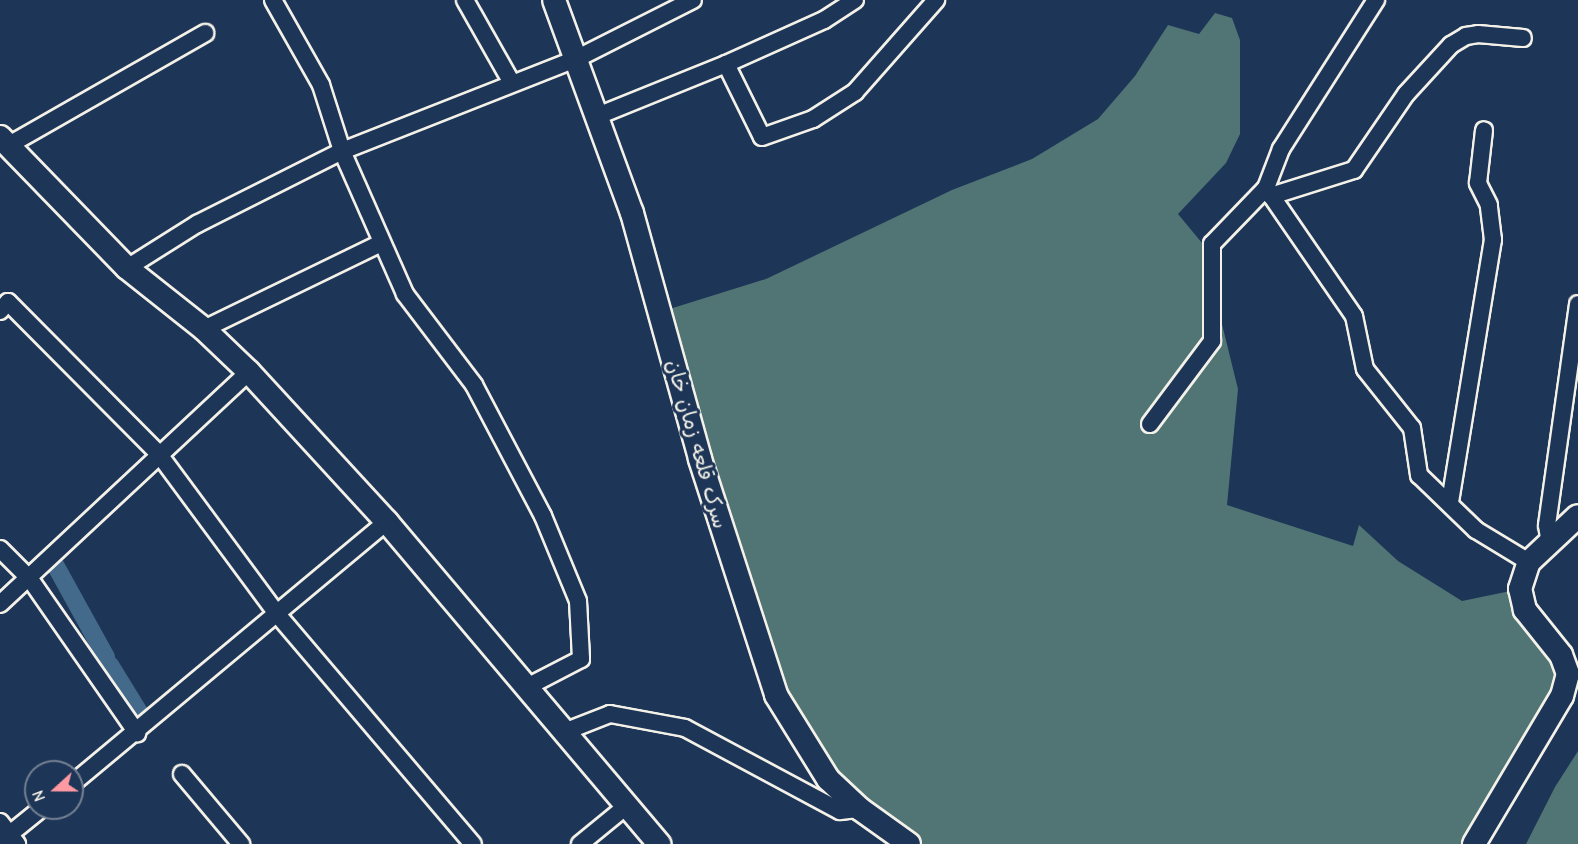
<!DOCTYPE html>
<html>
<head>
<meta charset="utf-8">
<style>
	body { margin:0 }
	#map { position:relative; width:1578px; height:844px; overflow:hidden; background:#1d3557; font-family:"Comic Neue","Playpen Sans Arabic",sans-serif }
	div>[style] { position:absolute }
	.green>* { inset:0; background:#517475 }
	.canal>* { height:18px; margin:-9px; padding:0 9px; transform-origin:9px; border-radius:9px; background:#436a8b }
	.roads { filter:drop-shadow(2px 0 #f4f1e8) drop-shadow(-2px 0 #f4f1e8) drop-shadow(0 2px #f4f1e8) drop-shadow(0 -2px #f4f1e8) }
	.street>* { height:16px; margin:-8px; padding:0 8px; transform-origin:8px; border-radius:8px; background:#1d3557 }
	.secondary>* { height:22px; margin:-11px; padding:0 11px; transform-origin:11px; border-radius:11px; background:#1d3557 }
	span { translate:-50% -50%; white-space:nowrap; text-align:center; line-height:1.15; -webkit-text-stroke:6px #1d3557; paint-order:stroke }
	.street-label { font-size:21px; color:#f4f1e8 }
	.north { position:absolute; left:24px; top:760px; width:60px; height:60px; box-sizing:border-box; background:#1d3557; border:2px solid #738091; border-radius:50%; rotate:249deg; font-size:16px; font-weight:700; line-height:24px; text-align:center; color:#f4f1e8 }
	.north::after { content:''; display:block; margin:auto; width:21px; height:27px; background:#ff9aa2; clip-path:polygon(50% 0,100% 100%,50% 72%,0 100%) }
</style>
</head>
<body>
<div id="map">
	<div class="green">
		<div style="clip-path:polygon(1215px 13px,1232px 18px,1240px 40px,1240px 134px,1226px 163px,1178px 214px,1202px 243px,1238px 389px,1227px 505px,1353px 546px,1359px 525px,1398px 561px,1462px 601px,1520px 589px,1568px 674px,1474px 844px,909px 844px,801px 740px,660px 312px,766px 279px,952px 190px,1032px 159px,1098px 119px,1135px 76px,1168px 25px,1199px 34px)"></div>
		<div style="clip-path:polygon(1578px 751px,1578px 844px,1526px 844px,1555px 787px)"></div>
	</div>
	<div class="canal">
		<div style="left:53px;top:561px;width:110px;rotate:61.1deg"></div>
		<div style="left:110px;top:665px;width:61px;rotate:58.4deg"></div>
	</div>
	<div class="roads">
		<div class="street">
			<div style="left:273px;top:0;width:98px;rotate:60.5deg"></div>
			<div style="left:321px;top:85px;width:69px;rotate:72.3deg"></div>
			<div style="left:342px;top:151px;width:156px;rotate:66.2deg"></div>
			<div style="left:405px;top:294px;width:114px;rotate:52.8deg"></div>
			<div style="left:474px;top:385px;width:148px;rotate:62.2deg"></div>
			<div style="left:543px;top:516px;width:92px;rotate:67.6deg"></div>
			<div style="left:578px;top:601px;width:58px;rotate:87deg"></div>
			<div style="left:581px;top:659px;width:59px;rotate:152.6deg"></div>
			<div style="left:465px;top:0;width:95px;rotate:60.5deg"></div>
			<div style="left:726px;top:64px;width:81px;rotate:63.7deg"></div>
			<div style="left:762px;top:137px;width:54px;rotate:-19.4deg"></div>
			<div style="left:813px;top:119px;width:50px;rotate:-32.7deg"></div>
			<div style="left:855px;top:92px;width:123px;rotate:-48.6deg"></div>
			<div style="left:595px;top:117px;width:141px;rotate:-22deg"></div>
			<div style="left:726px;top:64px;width:107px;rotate:-24.2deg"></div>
			<div style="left:824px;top:20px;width:37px;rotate:-33deg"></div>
			<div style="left:9px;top:145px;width:226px;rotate:-29.7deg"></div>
			<div style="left:1266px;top:188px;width:155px;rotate:55.5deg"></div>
			<div style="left:1354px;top:316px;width:54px;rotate:78.3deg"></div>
			<div style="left:1365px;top:369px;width:75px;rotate:51.5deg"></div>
			<div style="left:1412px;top:428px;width:48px;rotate:81.5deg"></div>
			<div style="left:1419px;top:475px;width:79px;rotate:44deg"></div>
			<div style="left:1476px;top:530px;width:62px;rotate:31.1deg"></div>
			<div style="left:1271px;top:196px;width:87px;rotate:-17.4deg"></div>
			<div style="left:1354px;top:170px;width:92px;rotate:-55.6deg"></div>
			<div style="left:1406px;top:94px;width:67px;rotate:-47.4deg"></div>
			<div style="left:1451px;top:45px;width:17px;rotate:-31deg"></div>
			<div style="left:1466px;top:36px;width:12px;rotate:-9deg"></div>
			<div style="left:1478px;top:34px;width:45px;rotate:5.1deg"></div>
			<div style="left:127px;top:268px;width:83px;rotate:-32.2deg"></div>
			<div style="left:197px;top:224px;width:162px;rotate:-26.7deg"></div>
			<div style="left:342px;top:151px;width:251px;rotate:-21.5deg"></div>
			<div style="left:576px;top:59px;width:131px;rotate:-26.8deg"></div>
			<div style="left:0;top:311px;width:12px;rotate:-48deg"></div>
			<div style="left:8px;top:302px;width:213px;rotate:45.2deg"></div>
			<div style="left:158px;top:453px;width:200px;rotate:53.5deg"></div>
			<div style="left:277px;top:614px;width:302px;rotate:49.6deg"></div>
			<div style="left:204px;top:329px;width:197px;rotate:-25.9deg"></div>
			<div style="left:1150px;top:424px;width:104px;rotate:-53.2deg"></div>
			<div style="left:1212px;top:341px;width:97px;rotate:-90deg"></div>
			<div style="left:1212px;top:244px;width:78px;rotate:-46deg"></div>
			<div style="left:1266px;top:188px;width:42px;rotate:-69deg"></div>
			<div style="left:1281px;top:149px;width:177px;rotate:-57.5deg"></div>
			<div style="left:1450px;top:502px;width:266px;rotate:-80.7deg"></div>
			<div style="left:1493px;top:240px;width:35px;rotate:-97deg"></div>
			<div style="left:1489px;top:205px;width:25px;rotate:-117deg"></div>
			<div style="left:1478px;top:183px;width:53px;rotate:-83.5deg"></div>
			<div style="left:1550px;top:544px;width:19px;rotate:-99deg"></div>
			<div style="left:1547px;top:525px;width:223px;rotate:-82deg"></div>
			<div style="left:0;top:549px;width:42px;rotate:45deg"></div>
			<div style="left:30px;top:579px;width:188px;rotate:55.2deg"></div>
			<div style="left:0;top:604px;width:340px;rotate:-43deg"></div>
			<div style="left:564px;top:732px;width:49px;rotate:-21.4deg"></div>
			<div style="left:610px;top:714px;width:76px;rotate:10.6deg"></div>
			<div style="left:685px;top:728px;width:176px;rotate:28.2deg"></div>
			<div style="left:840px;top:811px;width:20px;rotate:-6deg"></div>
			<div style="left:182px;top:774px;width:92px;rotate:49.9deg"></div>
			<div style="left:72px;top:784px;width:410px;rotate:-39.8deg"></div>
			<div style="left:0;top:822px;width:28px;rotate:52deg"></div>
			<div style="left:0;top:842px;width:54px;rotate:-39deg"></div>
			<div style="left:580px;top:844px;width:57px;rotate:-39.3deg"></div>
		</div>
		<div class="secondary">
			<div style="left:554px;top:0;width:227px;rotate:69.9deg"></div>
			<div style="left:632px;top:213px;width:255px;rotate:74.5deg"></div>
			<div style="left:700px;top:459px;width:248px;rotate:72.1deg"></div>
			<div style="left:776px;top:695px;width:99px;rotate:58.2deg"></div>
			<div style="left:828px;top:779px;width:44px;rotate:43.2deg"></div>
			<div style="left:860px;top:809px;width:60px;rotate:35.5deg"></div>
			<div style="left:0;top:137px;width:182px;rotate:45.9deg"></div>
			<div style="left:127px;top:268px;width:98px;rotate:38.4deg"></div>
			<div style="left:204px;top:329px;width:62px;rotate:43.7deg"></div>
			<div style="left:249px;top:372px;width:204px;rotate:47.4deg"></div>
			<div style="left:387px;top:522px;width:422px;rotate:49.8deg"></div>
			<div style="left:1474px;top:844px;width:172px;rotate:-59.3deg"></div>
			<div style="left:1562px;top:696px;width:23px;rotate:-75deg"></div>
			<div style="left:1568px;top:674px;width:20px;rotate:-110deg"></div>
			<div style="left:1561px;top:655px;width:58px;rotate:-128.7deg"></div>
			<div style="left:1525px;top:610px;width:22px;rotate:-103deg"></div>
			<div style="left:1520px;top:589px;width:28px;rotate:-72deg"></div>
			<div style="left:1529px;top:562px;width:67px;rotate:-43.2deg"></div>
		</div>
	</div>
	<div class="street-label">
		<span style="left:697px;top:444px;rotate:74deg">سرک قلعه زمان خان</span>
	</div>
	<div class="north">N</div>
</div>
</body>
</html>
